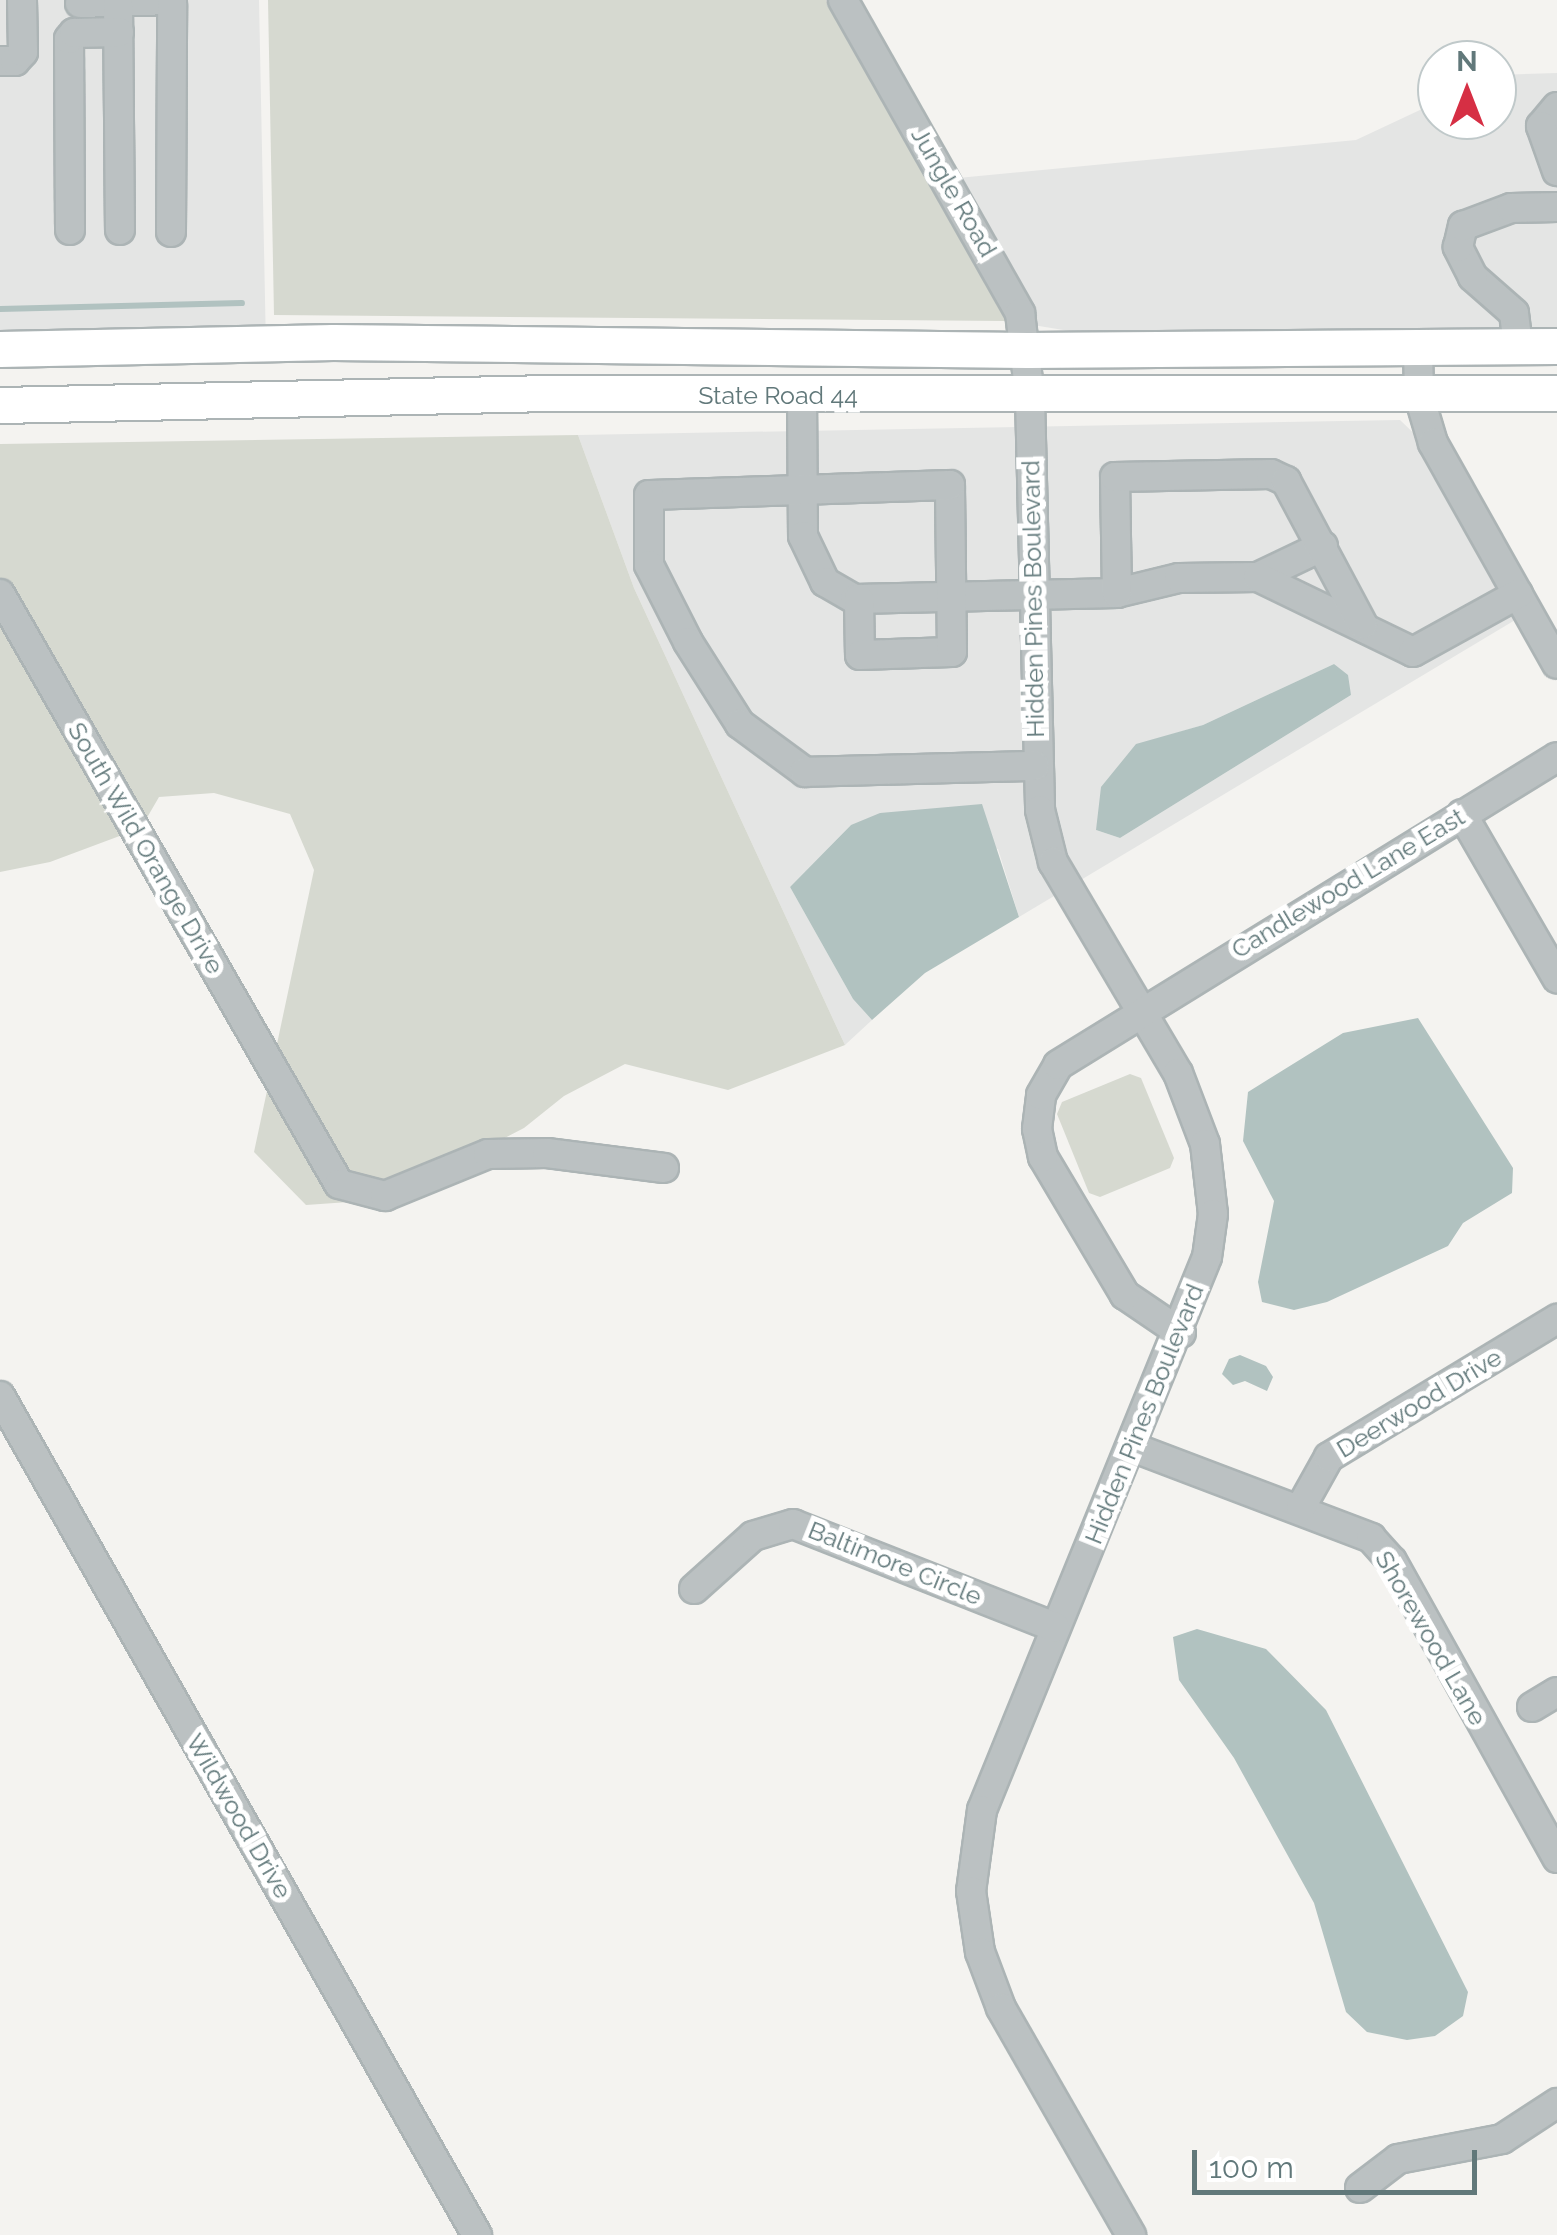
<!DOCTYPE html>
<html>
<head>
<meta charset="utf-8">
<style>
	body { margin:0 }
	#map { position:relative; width:1557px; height:2235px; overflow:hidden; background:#f4f3f0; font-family:Raleway,sans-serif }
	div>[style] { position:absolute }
	.built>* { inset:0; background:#e4e5e4 }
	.green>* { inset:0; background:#d6d9d0 }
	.water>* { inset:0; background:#b1c2c0 }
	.stream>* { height:6px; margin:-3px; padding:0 3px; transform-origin:3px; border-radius:3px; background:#b1c2c0 }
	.roads { filter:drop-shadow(2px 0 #acb4b5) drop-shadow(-2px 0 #acb4b5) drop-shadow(0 2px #acb4b5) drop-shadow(0 -2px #acb4b5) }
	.minor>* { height:28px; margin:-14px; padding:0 14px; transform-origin:14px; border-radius:14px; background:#bbc1c2 }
	.major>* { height:35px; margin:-17.5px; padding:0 17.5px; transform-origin:17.5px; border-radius:17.5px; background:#fff }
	span { translate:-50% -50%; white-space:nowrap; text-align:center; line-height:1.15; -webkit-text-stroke:10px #fff; paint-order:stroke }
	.street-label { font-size:25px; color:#61787a }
	.north { position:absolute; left:1417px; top:40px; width:100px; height:100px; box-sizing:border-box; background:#fff; border:2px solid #c0c9ca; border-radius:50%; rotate:0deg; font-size:28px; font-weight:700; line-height:40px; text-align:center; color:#61787a }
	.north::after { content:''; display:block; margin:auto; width:35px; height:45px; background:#d62f44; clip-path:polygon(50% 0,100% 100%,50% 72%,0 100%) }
	.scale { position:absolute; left:1192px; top:2150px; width:285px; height:45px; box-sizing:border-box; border:5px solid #61787a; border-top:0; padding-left:12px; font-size:30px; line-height:35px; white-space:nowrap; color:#61787a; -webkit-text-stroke:8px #fff; paint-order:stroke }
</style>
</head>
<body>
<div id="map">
	<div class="built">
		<div style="clip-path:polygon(0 0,259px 0,266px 348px,0 352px)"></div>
		<div style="clip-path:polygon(1557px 73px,1557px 330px,1118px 339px,1033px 325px,958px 178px,1356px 140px,1437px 102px,1437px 120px,1497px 120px,1497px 75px)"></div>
		<div style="clip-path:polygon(evenodd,1400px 420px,1450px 468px,1542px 604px,1019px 917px,998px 849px,851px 825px,790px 887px,853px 999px,872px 1020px,845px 1045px,634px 588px,578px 435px,1400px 420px,1334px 664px,1351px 695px,1120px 838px,1096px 830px,1136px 745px,1203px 725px,1334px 664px)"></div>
	</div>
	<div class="green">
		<div style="clip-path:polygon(268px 0,826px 0,1006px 321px,274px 315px)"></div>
		<div style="clip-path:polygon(578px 435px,634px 588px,845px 1045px,728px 1090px,625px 1064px,564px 1096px,524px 1128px,415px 1185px,363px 1201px,306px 1205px,254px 1152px,314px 870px,290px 814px,214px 793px,159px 797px,141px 828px,50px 862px,0 872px,0 444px)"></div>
		<div style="clip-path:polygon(1130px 1074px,1141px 1078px,1174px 1158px,1170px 1168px,1100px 1197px,1089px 1193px,1057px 1114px,1062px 1102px)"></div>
	</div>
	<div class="water">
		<div style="clip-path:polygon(1334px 664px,1348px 675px,1351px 695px,1120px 838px,1096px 830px,1101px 787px,1136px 744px,1203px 725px)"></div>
		<div style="clip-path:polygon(982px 804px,1019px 917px,925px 973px,872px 1020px,853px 999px,790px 887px,851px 825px,880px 813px)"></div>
		<div style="clip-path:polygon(1418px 1018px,1513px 1168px,1512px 1193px,1463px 1223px,1448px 1246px,1327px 1302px,1294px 1310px,1262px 1302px,1258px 1282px,1274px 1201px,1243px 1141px,1248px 1092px,1343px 1033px)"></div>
		<div style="clip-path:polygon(1240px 1355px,1266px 1366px,1273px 1377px,1267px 1391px,1245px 1381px,1233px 1385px,1222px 1374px,1229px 1359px)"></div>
		<div style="clip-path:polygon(1197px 1629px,1266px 1649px,1326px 1710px,1468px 1992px,1463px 2016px,1435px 2036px,1407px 2040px,1367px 2032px,1346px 2012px,1314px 1903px,1234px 1758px,1179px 1680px,1173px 1637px)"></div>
	</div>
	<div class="stream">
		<div style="left:0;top:309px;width:242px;rotate:-1.4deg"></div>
	</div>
	<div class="roads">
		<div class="minor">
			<div style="left:843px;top:0;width:360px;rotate:60.5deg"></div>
			<div style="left:1020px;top:313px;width:85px;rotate:83.2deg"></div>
			<div style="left:1030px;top:397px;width:413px;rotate:88.6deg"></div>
			<div style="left:1040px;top:810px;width:54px;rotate:76deg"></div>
			<div style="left:1053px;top:862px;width:245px;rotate:59.4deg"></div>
			<div style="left:1178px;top:1073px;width:76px;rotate:69.2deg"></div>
			<div style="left:1205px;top:1144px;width:70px;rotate:83.5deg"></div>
			<div style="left:1213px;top:1214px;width:43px;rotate:97.9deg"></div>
			<div style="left:1207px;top:1257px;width:597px;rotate:112.14deg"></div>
			<div style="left:982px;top:1810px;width:82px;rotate:97.7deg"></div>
			<div style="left:971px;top:1891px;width:62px;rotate:81.6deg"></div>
			<div style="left:980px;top:1952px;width:60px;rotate:69.4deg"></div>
			<div style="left:1001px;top:2008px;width:262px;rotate:60.2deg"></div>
			<div style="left:80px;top:3px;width:92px;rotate:-1.9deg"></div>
			<div style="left:118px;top:4px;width:226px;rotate:89.5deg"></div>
			<div style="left:0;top:61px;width:15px"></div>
			<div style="left:15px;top:61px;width:12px;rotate:-48deg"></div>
			<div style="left:23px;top:52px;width:52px;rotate:-91.1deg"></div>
			<div style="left:1557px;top:107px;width:25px;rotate:130deg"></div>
			<div style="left:1541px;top:126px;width:48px;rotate:70.4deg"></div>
			<div style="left:70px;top:230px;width:191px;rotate:-90.3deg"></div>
			<div style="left:69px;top:39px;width:8px;rotate:-50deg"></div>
			<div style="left:74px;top:33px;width:45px;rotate:-1.3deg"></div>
			<div style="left:171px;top:232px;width:228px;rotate:-89.7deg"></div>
			<div style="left:1518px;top:346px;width:33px;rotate:-97deg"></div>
			<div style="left:1514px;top:313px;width:55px;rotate:-138.7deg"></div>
			<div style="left:1473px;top:277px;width:34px;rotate:-117deg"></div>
			<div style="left:1458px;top:247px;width:22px;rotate:-77deg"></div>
			<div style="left:1463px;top:226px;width:51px;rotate:-20.6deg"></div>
			<div style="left:1511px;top:208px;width:46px;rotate:-1.2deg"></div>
			<div style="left:1418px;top:348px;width:48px;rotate:88.8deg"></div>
			<div style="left:1419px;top:396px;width:49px;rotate:73.4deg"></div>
			<div style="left:1433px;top:443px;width:253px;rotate:60.7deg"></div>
			<div style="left:802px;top:394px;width:142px;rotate:89.6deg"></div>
			<div style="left:803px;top:536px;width:51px;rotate:64.4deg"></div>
			<div style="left:825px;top:582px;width:34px;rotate:30deg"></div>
			<div style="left:855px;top:599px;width:262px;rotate:-1.3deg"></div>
			<div style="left:1117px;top:593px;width:64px;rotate:-13.6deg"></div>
			<div style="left:1179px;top:578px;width:79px;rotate:-0.7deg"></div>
			<div style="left:1258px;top:577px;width:72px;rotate:-25.5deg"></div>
			<div style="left:1258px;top:577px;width:172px;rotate:25.8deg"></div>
			<div style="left:1413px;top:652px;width:120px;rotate:-28.9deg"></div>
			<div style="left:1117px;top:593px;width:116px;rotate:-91deg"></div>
			<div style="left:1115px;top:477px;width:156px;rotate:-1.1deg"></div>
			<div style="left:1271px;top:474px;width:17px;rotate:25deg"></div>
			<div style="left:1286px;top:481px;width:163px;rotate:61.9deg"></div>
			<div style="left:0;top:594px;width:680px;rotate:60.12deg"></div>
			<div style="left:339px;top:1184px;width:48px;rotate:14.6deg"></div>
			<div style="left:385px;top:1196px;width:111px;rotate:-22.2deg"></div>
			<div style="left:488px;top:1154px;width:59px;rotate:-1deg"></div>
			<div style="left:547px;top:1153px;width:118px;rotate:7.3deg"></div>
			<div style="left:859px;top:599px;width:56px;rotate:89deg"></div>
			<div style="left:860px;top:655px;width:92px;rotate:-1.9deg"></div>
			<div style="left:952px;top:652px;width:167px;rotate:-90.7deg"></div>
			<div style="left:950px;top:485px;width:301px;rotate:178.1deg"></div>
			<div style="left:649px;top:495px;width:70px;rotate:90deg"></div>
			<div style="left:649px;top:565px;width:86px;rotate:63.1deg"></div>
			<div style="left:688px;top:642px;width:97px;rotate:57.6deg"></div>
			<div style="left:740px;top:724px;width:81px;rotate:36.4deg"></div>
			<div style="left:805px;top:772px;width:230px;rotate:-1.5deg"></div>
			<div style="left:1462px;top:814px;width:190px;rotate:59.9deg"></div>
			<div style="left:1181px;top:1333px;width:68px;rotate:-145.8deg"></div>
			<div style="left:1125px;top:1295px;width:161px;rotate:-120.7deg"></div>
			<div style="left:1043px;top:1157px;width:29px;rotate:-102deg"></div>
			<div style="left:1037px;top:1129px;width:34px;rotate:-83deg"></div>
			<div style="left:1041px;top:1095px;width:34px;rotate:-60deg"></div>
			<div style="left:1058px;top:1065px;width:586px;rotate:-31.68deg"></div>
			<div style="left:0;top:1396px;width:965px;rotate:60.38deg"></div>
			<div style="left:1132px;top:1447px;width:256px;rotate:20.8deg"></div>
			<div style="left:1371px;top:1538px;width:31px;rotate:48deg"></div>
			<div style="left:1392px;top:1561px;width:340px;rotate:60.9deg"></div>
			<div style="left:1301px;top:1507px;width:57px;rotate:-60.8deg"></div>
			<div style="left:1329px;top:1457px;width:267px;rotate:-31.2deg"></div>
			<div style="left:694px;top:1589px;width:79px;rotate:-41.9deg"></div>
			<div style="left:753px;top:1536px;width:42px;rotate:-16.7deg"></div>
			<div style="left:793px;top:1524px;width:282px;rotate:21.5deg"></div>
			<div style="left:1532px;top:1707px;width:29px;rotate:-31deg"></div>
			<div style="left:1360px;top:2188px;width:48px;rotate:-37.3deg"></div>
			<div style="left:1398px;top:2159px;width:106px;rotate:-10.9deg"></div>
			<div style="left:1502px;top:2139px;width:66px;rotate:-33.2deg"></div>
		</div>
		<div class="major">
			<div style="left:0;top:349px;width:333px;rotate:-1.2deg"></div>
			<div style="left:333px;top:342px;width:695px;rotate:0.66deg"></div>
			<div style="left:1028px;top:350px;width:529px;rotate:-0.43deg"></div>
			<div style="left:0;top:405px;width:548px;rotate:-1.25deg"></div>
			<div style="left:548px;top:393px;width:1009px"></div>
		</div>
	</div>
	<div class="street-label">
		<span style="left:954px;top:192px;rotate:60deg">Jungle Road</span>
		<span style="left:778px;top:395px">State Road 44</span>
		<span style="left:1033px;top:599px;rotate:-91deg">Hidden Pines Boulevard</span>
		<span style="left:146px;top:848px;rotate:60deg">South Wild Orange Drive</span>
		<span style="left:1348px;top:883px;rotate:-31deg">Candlewood Lane East</span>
		<span style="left:1419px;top:1403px;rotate:-31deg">Deerwood Drive</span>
		<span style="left:1144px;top:1414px;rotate:-68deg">Hidden Pines Boulevard</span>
		<span style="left:895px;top:1563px;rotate:22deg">Baltimore Circle</span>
		<span style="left:1431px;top:1638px;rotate:60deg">Shorewood Lane</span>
		<span style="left:239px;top:1816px;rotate:60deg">Wildwood Drive</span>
	</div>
	<div class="north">N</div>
	<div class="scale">100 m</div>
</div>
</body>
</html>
